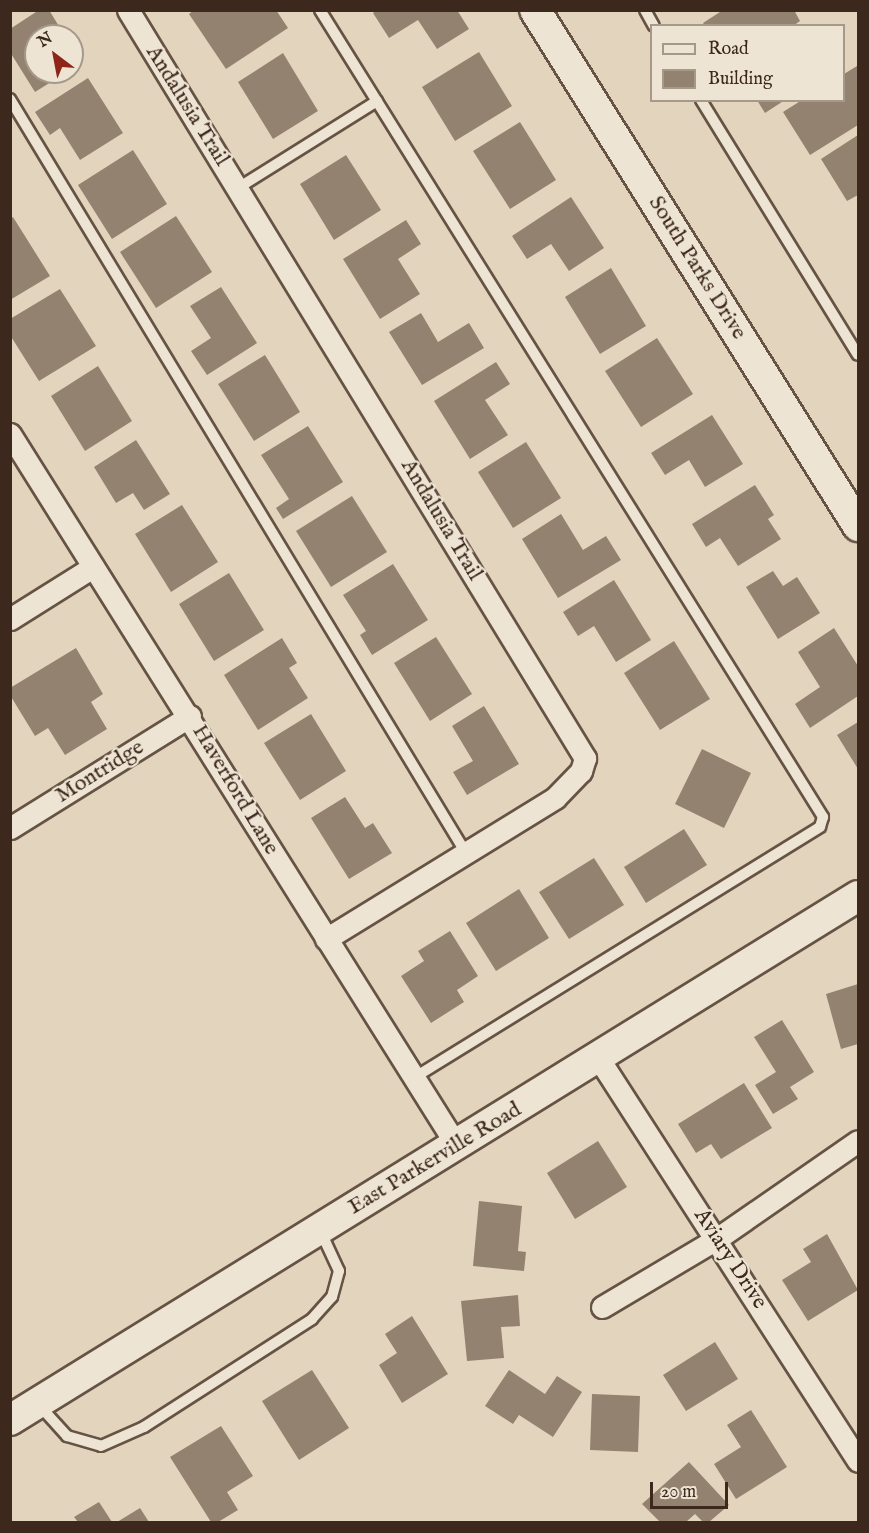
<!DOCTYPE html>
<html>
<head>
<meta charset="utf-8">
<style>
	body { margin:0 }
	#map { position:relative; width:869px; height:1533px; overflow:hidden; background:#e3d5bd; font-family:"IM FELL English",serif }
	div>[style] { position:absolute }
	.building>* { inset:0; background:#938270 }
	.roads { filter:drop-shadow(2px 0 #665344) drop-shadow(-2px 0 #665344) drop-shadow(0 2px #665344) drop-shadow(0 -2px #665344) }
	.lane>* { height:10px; margin:-5px; padding:0 5px; transform-origin:5px; border-radius:5px; background:#ede4d4 }
	.street>* { height:21px; margin:-10.5px; padding:0 10.5px; transform-origin:10.5px; border-radius:10.5px; background:#ede4d4 }
	.secondary>* { height:30px; margin:-15px; padding:0 15px; transform-origin:15px; border-radius:15px; background:#ede4d4 }
	span { translate:-50% -50%; white-space:nowrap; text-align:center; line-height:1.15; -webkit-text-stroke:4.5px #ede4d4; paint-order:stroke }
	.street-label { font-size:22px; color:#3c281c }
	.frame { position:absolute; inset:0; border:12px solid #3c281c; pointer-events:none }
	.legend { position:absolute; left:650px; top:24px; width:195px; height:78px; box-sizing:border-box; background:#ede4d4; border:2px solid #a6998a; margin:0; padding:8px 10px; list-style:none; font-size:18px; color:#3c281c }
	.legend li { display:flex; align-items:center; gap:12px; height:30px }
	.legend b { width:30px; border:2px solid #a6998a }
	.north { position:absolute; left:24px; top:24px; width:60px; height:60px; box-sizing:border-box; background:#ede4d4; border:2px solid #a6998a; border-radius:50%; rotate:328deg; font-size:16px; font-weight:700; line-height:24px; text-align:center; color:#3c281c }
	.north::after { content:''; display:block; margin:auto; width:21px; height:27px; background:#8f2418; clip-path:polygon(50% 0,100% 100%,50% 72%,0 100%) }
	.scale { position:absolute; left:650px; top:1482px; width:78px; height:27px; box-sizing:border-box; border:3px solid #3c281c; border-top:0; padding-left:8px; font-size:18px; line-height:21px; white-space:nowrap; color:#3c281c; -webkit-text-stroke:4px #ede4d4; paint-order:stroke }
</style>
</head>
<body>
<div id="map">
	<div class="building">
		<div style="clip-path:polygon(39px 10px,49px 10px,65px 36px,36px 36px,36px 72px,67px 72px,35px 92px,10px 52px,10px 29px)"></div>
		<div style="clip-path:polygon(194px 10px,276px 10px,288px 28px,226px 69px,189px 14px)"></div>
		<div style="clip-path:polygon(377px 10px,457px 10px,469px 29px,437px 49px,418px 20px,389px 38px,373px 13px)"></div>
		<div style="clip-path:polygon(723px 10px,794px 10px,800px 21px,793px 26px,705px 26px,703px 23px)"></div>
		<div style="clip-path:polygon(72px 47px,82px 62px,72px 69px)"></div>
		<div style="clip-path:polygon(479px 52px,512px 106px,455px 141px,422px 87px)"></div>
		<div style="clip-path:polygon(283px 53px,318px 111px,273px 139px,238px 82px)"></div>
		<div style="clip-path:polygon(857px 66px,858px 125px,810px 155px,783px 112px,802px 100px,844px 100px,844px 74px)"></div>
		<div style="clip-path:polygon(88px 78px,123px 133px,80px 160px,60px 128px,50px 135px,35px 112px)"></div>
		<div style="clip-path:polygon(757px 100px,785px 100px,765px 113px)"></div>
		<div style="clip-path:polygon(520px 122px,556px 180px,510px 209px,473px 151px)"></div>
		<div style="clip-path:polygon(858px 135px,858px 195px,847px 201px,821px 159px)"></div>
		<div style="clip-path:polygon(133px 150px,167px 204px,112px 239px,78px 185px)"></div>
		<div style="clip-path:polygon(346px 155px,381px 210px,334px 240px,300px 184px)"></div>
		<div style="clip-path:polygon(571px 197px,604px 248px,569px 271px,551px 244px,527px 259px,512px 236px)"></div>
		<div style="clip-path:polygon(176px 216px,212px 272px,156px 308px,120px 252px)"></div>
		<div style="clip-path:polygon(13px 217px,50px 276px,10px 300px,10px 219px)"></div>
		<div style="clip-path:polygon(406px 220px,421px 244px,398px 259px,420px 294px,380px 319px,343px 259px)"></div>
		<div style="clip-path:polygon(611px 268px,646px 326px,600px 354px,565px 297px)"></div>
		<div style="clip-path:polygon(221px 287px,257px 343px,207px 375px,191px 351px,211px 338px,190px 306px)"></div>
		<div style="clip-path:polygon(60px 289px,96px 346px,39px 381px,10px 335px,10px 319px)"></div>
		<div style="clip-path:polygon(421px 313px,438px 342px,469px 323px,484px 348px,422px 385px,389px 332px)"></div>
		<div style="clip-path:polygon(657px 338px,693px 394px,641px 427px,605px 371px)"></div>
		<div style="clip-path:polygon(265px 355px,300px 412px,254px 441px,218px 384px)"></div>
		<div style="clip-path:polygon(496px 362px,510px 384px,485px 400px,508px 435px,470px 459px,434px 401px)"></div>
		<div style="clip-path:polygon(98px 366px,132px 421px,85px 451px,51px 396px)"></div>
		<div style="clip-path:polygon(712px 415px,743px 464px,705px 487px,689px 460px,665px 475px,651px 453px)"></div>
		<div style="clip-path:polygon(308px 426px,343px 482px,283px 519px,276px 508px,289px 499px,261px 455px)"></div>
		<div style="clip-path:polygon(136px 440px,170px 494px,144px 510px,133px 493px,116px 503px,94px 467px)"></div>
		<div style="clip-path:polygon(526px 442px,561px 498px,513px 528px,478px 472px)"></div>
		<div style="clip-path:polygon(755px 485px,774px 515px,768px 519px,781px 539px,738px 566px,720px 538px,706px 547px,692px 524px)"></div>
		<div style="clip-path:polygon(352px 496px,387px 552px,331px 587px,296px 531px)"></div>
		<div style="clip-path:polygon(182px 505px,218px 562px,171px 592px,135px 534px)"></div>
		<div style="clip-path:polygon(561px 514px,583px 550px,606px 536px,621px 560px,558px 598px,522px 539px)"></div>
		<div style="clip-path:polygon(393px 564px,428px 620px,372px 655px,360px 635px,366px 631px,343px 595px)"></div>
		<div style="clip-path:polygon(773px 571px,783px 586px,797px 577px,820px 613px,778px 639px,746px 587px)"></div>
		<div style="clip-path:polygon(229px 573px,264px 630px,214px 661px,179px 604px)"></div>
		<div style="clip-path:polygon(614px 580px,651px 640px,616px 662px,594px 626px,578px 636px,563px 612px)"></div>
		<div style="clip-path:polygon(834px 628px,858px 666px,858px 696px,810px 728px,795px 704px,820px 687px,798px 652px)"></div>
		<div style="clip-path:polygon(436px 637px,472px 694px,430px 721px,394px 663px)"></div>
		<div style="clip-path:polygon(282px 638px,297px 663px,289px 668px,308px 698px,258px 730px,224px 675px)"></div>
		<div style="clip-path:polygon(674px 641px,710px 699px,660px 730px,624px 673px)"></div>
		<div style="clip-path:polygon(76px 648px,103px 694px,91px 702px,107px 729px,65px 755px,48px 728px,35px 736px,10px 695px,10px 688px)"></div>
		<div style="clip-path:polygon(484px 706px,519px 764px,467px 795px,453px 772px,473px 761px,452px 726px)"></div>
		<div style="clip-path:polygon(311px 714px,346px 771px,300px 800px,264px 743px)"></div>
		<div style="clip-path:polygon(858px 722px,858px 769px,837px 735px)"></div>
		<div style="clip-path:polygon(702px 749px,751px 773px,724px 828px,675px 804px)"></div>
		<div style="clip-path:polygon(345px 797px,365px 828px,373px 823px,392px 853px,349px 879px,311px 818px)"></div>
		<div style="clip-path:polygon(684px 829px,707px 865px,646px 903px,624px 867px)"></div>
		<div style="clip-path:polygon(594px 858px,624px 905px,569px 939px,539px 892px)"></div>
		<div style="clip-path:polygon(519px 889px,549px 938px,496px 971px,466px 923px)"></div>
		<div style="clip-path:polygon(450px 931px,478px 976px,457px 990px,464px 1002px,431px 1023px,401px 976px,424px 961px,418px 951px)"></div>
		<div style="clip-path:polygon(858px 984px,858px 1044px,841px 1049px,826px 994px)"></div>
		<div style="clip-path:polygon(782px 1020px,814px 1072px,790px 1087px,798px 1099px,773px 1114px,755px 1085px,776px 1072px,754px 1037px)"></div>
		<div style="clip-path:polygon(744px 1083px,772px 1128px,721px 1159px,711px 1144px,696px 1153px,678px 1124px)"></div>
		<div style="clip-path:polygon(598px 1141px,627px 1187px,575px 1219px,547px 1173px)"></div>
		<div style="clip-path:polygon(479px 1201px,522px 1206px,518px 1251px,526px 1252px,524px 1271px,473px 1266px)"></div>
		<div style="clip-path:polygon(827px 1234px,858px 1290px,808px 1321px,782px 1280px,811px 1262px,803px 1249px)"></div>
		<div style="clip-path:polygon(518px 1295px,520px 1326px,501px 1327px,504px 1358px,467px 1361px,461px 1301px)"></div>
		<div style="clip-path:polygon(412px 1316px,448px 1374px,402px 1403px,379px 1365px,397px 1353px,385px 1334px)"></div>
		<div style="clip-path:polygon(715px 1342px,738px 1379px,686px 1411px,663px 1375px)"></div>
		<div style="clip-path:polygon(312px 1370px,349px 1428px,299px 1460px,262px 1401px)"></div>
		<div style="clip-path:polygon(509px 1370px,545px 1394px,557px 1376px,582px 1392px,553px 1437px,519px 1415px,513px 1424px,485px 1406px)"></div>
		<div style="clip-path:polygon(592px 1394px,640px 1396px,638px 1452px,590px 1450px)"></div>
		<div style="clip-path:polygon(751px 1410px,787px 1467px,736px 1499px,714px 1464px,741px 1447px,727px 1425px)"></div>
		<div style="clip-path:polygon(221px 1426px,253px 1476px,227px 1492px,238px 1510px,218px 1522px,211px 1522px,170px 1457px)"></div>
		<div style="clip-path:polygon(689px 1462px,729px 1505px,709px 1522px,703px 1522px,695px 1514px,686px 1522px,660px 1522px,642px 1504px)"></div>
		<div style="clip-path:polygon(99px 1502px,112px 1522px,78px 1522px,74px 1517px)"></div>
		<div style="clip-path:polygon(140px 1508px,149px 1522px,117px 1522px)"></div>
	</div>
	<div class="roads">
		<div class="lane">
			<div style="left:320px;top:10px;width:951px;rotate:58.06deg"></div>
			<div style="left:823px;top:817px;width:10px;rotate:107deg"></div>
			<div style="left:820px;top:827px;width:477px;rotate:148.3deg"></div>
			<div style="left:645px;top:10px;width:18px;rotate:61deg"></div>
			<div style="left:10px;top:99px;width:881px;rotate:58.84deg"></div>
			<div style="left:701px;top:100px;width:299px;rotate:58.4deg"></div>
			<div style="left:238px;top:188px;width:164px;rotate:-32deg"></div>
			<div style="left:39px;top:1405px;width:42px;rotate:47.9deg"></div>
			<div style="left:67px;top:1436px;width:35px;rotate:16deg"></div>
			<div style="left:101px;top:1446px;width:47px;rotate:-23.8deg"></div>
			<div style="left:144px;top:1427px;width:200px;rotate:-32.7deg"></div>
			<div style="left:312px;top:1319px;width:30px;rotate:-48deg"></div>
			<div style="left:332px;top:1297px;width:27px;rotate:-75deg"></div>
			<div style="left:339px;top:1271px;width:45px;rotate:-114.9deg"></div>
		</div>
		<div class="street">
			<div style="left:128px;top:10px;width:877px;rotate:58.58deg"></div>
			<div style="left:585px;top:758px;width:14px;rotate:107deg"></div>
			<div style="left:581px;top:771px;width:37px;rotate:134deg"></div>
			<div style="left:555px;top:798px;width:269px;rotate:148.4deg"></div>
			<div style="left:10px;top:434px;width:841px;rotate:57.88deg"></div>
			<div style="left:10px;top:619px;width:98px;rotate:-32.1deg"></div>
			<div style="left:10px;top:828px;width:212px;rotate:-31.9deg"></div>
			<div style="left:599px;top:1059px;width:478px;rotate:57.2deg"></div>
			<div style="left:602px;top:1307px;width:135px;rotate:-30.7deg"></div>
			<div style="left:718px;top:1238px;width:170px;rotate:-34.7deg"></div>
		</div>
		<div class="secondary">
			<div style="left:535px;top:10px;width:609px;rotate:57.95deg"></div>
			<div style="left:10px;top:1420px;width:997px;rotate:-31.71deg"></div>
		</div>
	</div>
	<div class="street-label">
		<span style="left:187px;top:106px;rotate:58deg">Andalusia Trail</span>
		<span style="left:697px;top:268px;rotate:58deg">South Parks Drive</span>
		<span style="left:441px;top:520px;rotate:59deg">Andalusia Trail</span>
		<span style="left:100px;top:772px;rotate:-32deg">Montridge</span>
		<span style="left:235px;top:790px;rotate:59deg">Haverford Lane</span>
		<span style="left:435px;top:1159px;rotate:-31deg">East Parkerville Road</span>
		<span style="left:730px;top:1259px;rotate:57deg">Aviary Drive</span>
	</div>
	<div class="frame"></div>
	<ul class="legend">
	<li><b style="height:8px;background:#ede4d4"></b>Road</li>
	<li><b style="height:16px;background:#938270"></b>Building</li>
	</ul>
	<div class="north">N</div>
	<div class="scale">20 m</div>
</div>
</body>
</html>
